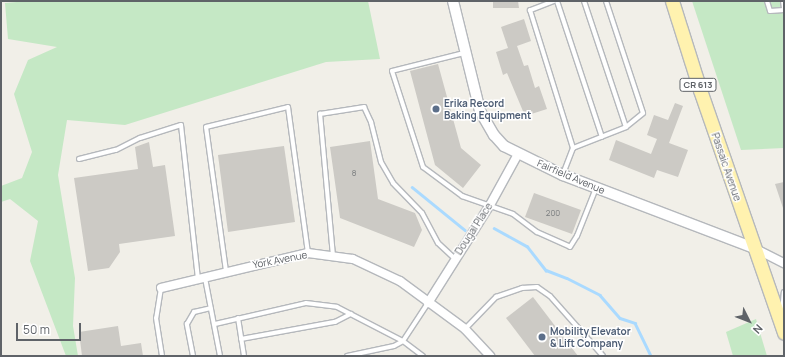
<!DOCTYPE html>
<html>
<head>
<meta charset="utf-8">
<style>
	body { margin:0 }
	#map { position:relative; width:785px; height:357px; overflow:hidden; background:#f1efe8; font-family:Manrope,sans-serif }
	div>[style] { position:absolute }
	.green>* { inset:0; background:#c5e8c5 }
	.stream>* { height:2.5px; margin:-1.25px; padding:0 1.25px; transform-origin:1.25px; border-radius:1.25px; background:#aadaff }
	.building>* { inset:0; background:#cccac5 }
	.roads { filter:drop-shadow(1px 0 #b5b8bc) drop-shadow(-1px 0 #b5b8bc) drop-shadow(0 1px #b5b8bc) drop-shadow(0 -1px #b5b8bc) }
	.service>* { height:4px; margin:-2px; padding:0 2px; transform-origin:2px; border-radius:2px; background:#fff }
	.minor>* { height:8px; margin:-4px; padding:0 4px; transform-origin:4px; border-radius:4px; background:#fff }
	.tertiary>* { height:10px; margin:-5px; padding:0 5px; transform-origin:5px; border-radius:5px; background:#fff }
	.primary>* { height:13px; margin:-6.5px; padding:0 6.5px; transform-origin:6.5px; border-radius:6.5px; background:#fff2af }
	.dots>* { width:11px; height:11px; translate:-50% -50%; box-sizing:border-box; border:2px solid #fff; border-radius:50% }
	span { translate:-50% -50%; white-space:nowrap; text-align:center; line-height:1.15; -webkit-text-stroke:3px #fff; paint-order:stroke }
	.number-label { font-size:8px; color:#7a7d7f }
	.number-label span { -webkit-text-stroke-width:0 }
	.shield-label span { padding:1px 3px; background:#fff; border:1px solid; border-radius:3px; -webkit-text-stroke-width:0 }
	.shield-label { font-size:9px; color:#5f6368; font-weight:700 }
	.service-label { font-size:10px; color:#4e5e75; font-weight:700 }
	.left { translate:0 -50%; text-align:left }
	.street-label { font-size:10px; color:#5f6368 }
	.frame { position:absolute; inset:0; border:2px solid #5f6368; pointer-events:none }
	.north { position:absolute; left:729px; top:301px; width:40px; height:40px; -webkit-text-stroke:3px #fff; paint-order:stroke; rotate:132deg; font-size:11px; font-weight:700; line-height:16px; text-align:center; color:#5f6368 }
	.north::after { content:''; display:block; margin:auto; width:14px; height:18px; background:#5f6368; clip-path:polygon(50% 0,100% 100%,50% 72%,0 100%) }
	.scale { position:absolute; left:16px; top:323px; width:65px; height:18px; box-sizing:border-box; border:2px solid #5f6368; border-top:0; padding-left:5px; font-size:12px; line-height:14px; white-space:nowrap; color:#5f6368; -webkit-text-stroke:3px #fff; paint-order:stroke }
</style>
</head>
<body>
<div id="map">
	<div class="green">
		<div style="clip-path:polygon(28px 1px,368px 1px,380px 59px,326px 62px,125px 125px,67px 120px,58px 175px,75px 278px,73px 326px,78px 356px,66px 356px,30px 261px,38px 221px,10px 199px,1px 202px,1px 186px,22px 178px,32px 152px,14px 94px,28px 60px,57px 47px,8px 39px,5px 3px)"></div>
		<div style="clip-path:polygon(692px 1px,784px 1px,784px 148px,741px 150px)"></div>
		<div style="clip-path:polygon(756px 319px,767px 356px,733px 356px,726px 332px)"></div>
	</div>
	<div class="stream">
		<div style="left:412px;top:187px;width:68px;rotate:39.1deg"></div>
		<div style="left:494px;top:228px;width:38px;rotate:29deg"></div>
		<div style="left:527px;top:246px;width:31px;rotate:52deg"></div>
		<div style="left:546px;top:270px;width:22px;rotate:21deg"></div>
		<div style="left:567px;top:278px;width:37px;rotate:27deg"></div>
		<div style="left:600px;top:295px;width:30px;rotate:49deg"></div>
		<div style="left:620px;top:318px;width:16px;rotate:18deg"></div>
		<div style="left:635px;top:323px;width:37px;rotate:64deg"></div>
	</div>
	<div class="building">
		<div style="clip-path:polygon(493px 1px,518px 1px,519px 8px,493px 8px)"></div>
		<div style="clip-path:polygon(524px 19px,531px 41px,517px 46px,524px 66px,528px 65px,535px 88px,539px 86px,547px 109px,525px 116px,507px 73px,503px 75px,496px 52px,508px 48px,501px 27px)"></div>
		<div style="clip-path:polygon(438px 64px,461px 148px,481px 165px,463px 188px,435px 165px,410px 71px)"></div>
		<div style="clip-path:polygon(675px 103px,683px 106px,669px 143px,688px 150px,678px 177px,657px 170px,654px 178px,609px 160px,616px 140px,651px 154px,657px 139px,647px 135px,654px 115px,668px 120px)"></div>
		<div style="clip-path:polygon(370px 141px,378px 199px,415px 213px,422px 230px,414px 247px,340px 218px,330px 147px)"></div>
		<div style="clip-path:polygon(149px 142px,153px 167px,165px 165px,175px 236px,119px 244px,120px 252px,109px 268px,88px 271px,74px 178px,138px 169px,135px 147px)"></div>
		<div style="clip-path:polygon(284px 146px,295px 222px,228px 232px,218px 155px)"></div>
		<div style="clip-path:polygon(784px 182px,784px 208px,783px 208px,775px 184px)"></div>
		<div style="clip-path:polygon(534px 193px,581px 210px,572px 234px,525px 217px)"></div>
		<div style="clip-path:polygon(533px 297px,578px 356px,535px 356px,506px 318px)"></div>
		<div style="clip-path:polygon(118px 326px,121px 346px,141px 343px,143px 356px,82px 356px,79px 332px)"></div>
	</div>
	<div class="roads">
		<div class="service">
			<div style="left:554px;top:1px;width:26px;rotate:159deg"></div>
			<div style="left:530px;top:10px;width:145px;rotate:72.7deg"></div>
			<div style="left:573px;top:148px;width:28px;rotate:111deg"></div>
			<div style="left:557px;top:1px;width:143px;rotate:71.7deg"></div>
			<div style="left:584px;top:1px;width:133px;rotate:71.6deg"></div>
			<div style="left:767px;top:1px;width:10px;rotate:73deg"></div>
			<div style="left:770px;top:11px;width:14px;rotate:-4deg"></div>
			<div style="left:783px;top:1px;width:7px;rotate:82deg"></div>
			<div style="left:464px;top:53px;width:74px;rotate:166deg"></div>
			<div style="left:392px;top:71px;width:101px;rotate:72.1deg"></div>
			<div style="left:423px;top:167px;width:49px;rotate:36.6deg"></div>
			<div style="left:462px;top:196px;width:54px;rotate:19.4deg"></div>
			<div style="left:513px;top:214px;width:30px;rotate:37deg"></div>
			<div style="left:537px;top:232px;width:36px;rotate:24deg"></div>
			<div style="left:570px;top:247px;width:13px;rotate:-58deg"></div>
			<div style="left:577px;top:236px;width:52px;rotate:-68.4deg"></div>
			<div style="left:573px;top:148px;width:57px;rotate:-21.6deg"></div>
			<div style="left:626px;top:127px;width:22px;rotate:-39deg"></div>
			<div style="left:643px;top:113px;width:118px;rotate:-108.3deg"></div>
			<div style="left:79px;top:159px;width:38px;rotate:-14deg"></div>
			<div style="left:116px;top:150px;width:27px;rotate:-27deg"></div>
			<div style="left:140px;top:138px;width:43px;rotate:-17.6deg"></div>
			<div style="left:181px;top:125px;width:154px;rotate:83.7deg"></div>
			<div style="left:333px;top:256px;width:143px;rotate:-95.2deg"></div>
			<div style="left:320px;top:114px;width:45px;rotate:-9deg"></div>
			<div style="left:364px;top:107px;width:17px;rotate:65deg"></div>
			<div style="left:371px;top:122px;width:41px;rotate:76deg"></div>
			<div style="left:381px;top:162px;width:24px;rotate:60deg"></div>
			<div style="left:393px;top:183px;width:42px;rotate:46deg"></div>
			<div style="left:422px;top:213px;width:34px;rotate:62deg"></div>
			<div style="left:438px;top:243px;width:22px;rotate:43deg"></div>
			<div style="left:226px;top:271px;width:145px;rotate:-97.9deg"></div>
			<div style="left:206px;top:127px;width:84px;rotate:-13.7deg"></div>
			<div style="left:288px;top:107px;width:147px;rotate:82.2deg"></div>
			<div style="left:205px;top:278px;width:79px;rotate:79.1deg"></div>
			<div style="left:161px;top:288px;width:30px;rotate:99deg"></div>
			<div style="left:156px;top:318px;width:38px;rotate:81deg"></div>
			<div style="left:782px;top:313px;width:21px;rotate:-85deg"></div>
			<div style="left:238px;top:318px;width:38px;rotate:81deg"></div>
			<div style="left:215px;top:324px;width:93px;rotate:-13deg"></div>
			<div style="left:306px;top:303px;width:31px;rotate:7deg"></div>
			<div style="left:337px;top:307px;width:74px;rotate:27.3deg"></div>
			<div style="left:403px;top:341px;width:25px;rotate:37deg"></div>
			<div style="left:465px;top:329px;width:45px;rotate:-45.9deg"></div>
			<div style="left:496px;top:297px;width:28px;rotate:-19deg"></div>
			<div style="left:522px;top:288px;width:15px;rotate:-4deg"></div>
			<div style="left:537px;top:287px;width:16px;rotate:35deg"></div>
			<div style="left:550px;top:296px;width:80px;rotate:48.5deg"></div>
			<div style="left:241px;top:339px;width:96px;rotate:-10.3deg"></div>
			<div style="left:335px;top:322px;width:18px;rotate:-27deg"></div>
			<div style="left:193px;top:356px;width:33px;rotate:-101deg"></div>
			<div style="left:187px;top:324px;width:14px;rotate:-60deg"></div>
			<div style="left:194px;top:312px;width:17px;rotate:-13deg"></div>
			<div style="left:347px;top:356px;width:48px;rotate:-12deg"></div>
			<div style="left:394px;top:346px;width:10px;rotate:-29deg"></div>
			<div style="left:403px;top:341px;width:45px;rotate:-56.7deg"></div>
		</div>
		<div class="minor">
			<div style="left:754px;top:248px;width:34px;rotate:27deg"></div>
			<div style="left:161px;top:288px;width:151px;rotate:-13.4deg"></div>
			<div style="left:308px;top:253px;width:45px;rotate:7.6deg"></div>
			<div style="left:353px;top:259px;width:52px;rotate:25.1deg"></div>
			<div style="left:400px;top:281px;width:81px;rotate:36.4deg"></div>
			<div style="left:465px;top:329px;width:37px;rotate:47deg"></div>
			<div style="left:428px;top:303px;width:116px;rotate:-57.7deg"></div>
			<div style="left:490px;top:205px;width:58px;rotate:-61.2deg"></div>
		</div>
		<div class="tertiary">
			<div style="left:453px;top:1px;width:113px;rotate:76.2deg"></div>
			<div style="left:480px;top:111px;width:28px;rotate:60deg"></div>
			<div style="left:494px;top:135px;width:15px;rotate:48deg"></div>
			<div style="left:504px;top:146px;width:66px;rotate:26.2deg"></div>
			<div style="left:563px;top:175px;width:204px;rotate:20.9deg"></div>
		</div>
		<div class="primary">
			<div style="left:672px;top:1px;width:93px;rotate:72.5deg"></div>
			<div style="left:700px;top:90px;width:257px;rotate:70.9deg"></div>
		</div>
	</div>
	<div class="dots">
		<div style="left:436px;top:109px;background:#5c6f8a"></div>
		<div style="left:542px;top:337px;background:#5c6f8a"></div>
	</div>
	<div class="number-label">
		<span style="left:354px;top:173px">8</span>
		<span style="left:553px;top:213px">200</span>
	</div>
	<div class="shield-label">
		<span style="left:698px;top:85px">CR 613</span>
	</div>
	<div class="service-label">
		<span class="left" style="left:444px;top:109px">Erika Record<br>Baking Equipment</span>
		<span class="left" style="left:550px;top:337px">Mobility Elevator<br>&amp; Lift Company</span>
	</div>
	<div class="street-label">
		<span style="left:726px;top:167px;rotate:71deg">Passaic Avenue</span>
		<span style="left:571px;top:177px;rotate:23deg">Fairfield Avenue</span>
		<span style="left:474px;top:229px;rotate:-57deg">Dougal Place</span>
		<span style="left:280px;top:260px;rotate:-11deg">York Avenue</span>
	</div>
	<div class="frame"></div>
	<div class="north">N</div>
	<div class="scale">50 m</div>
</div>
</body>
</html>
